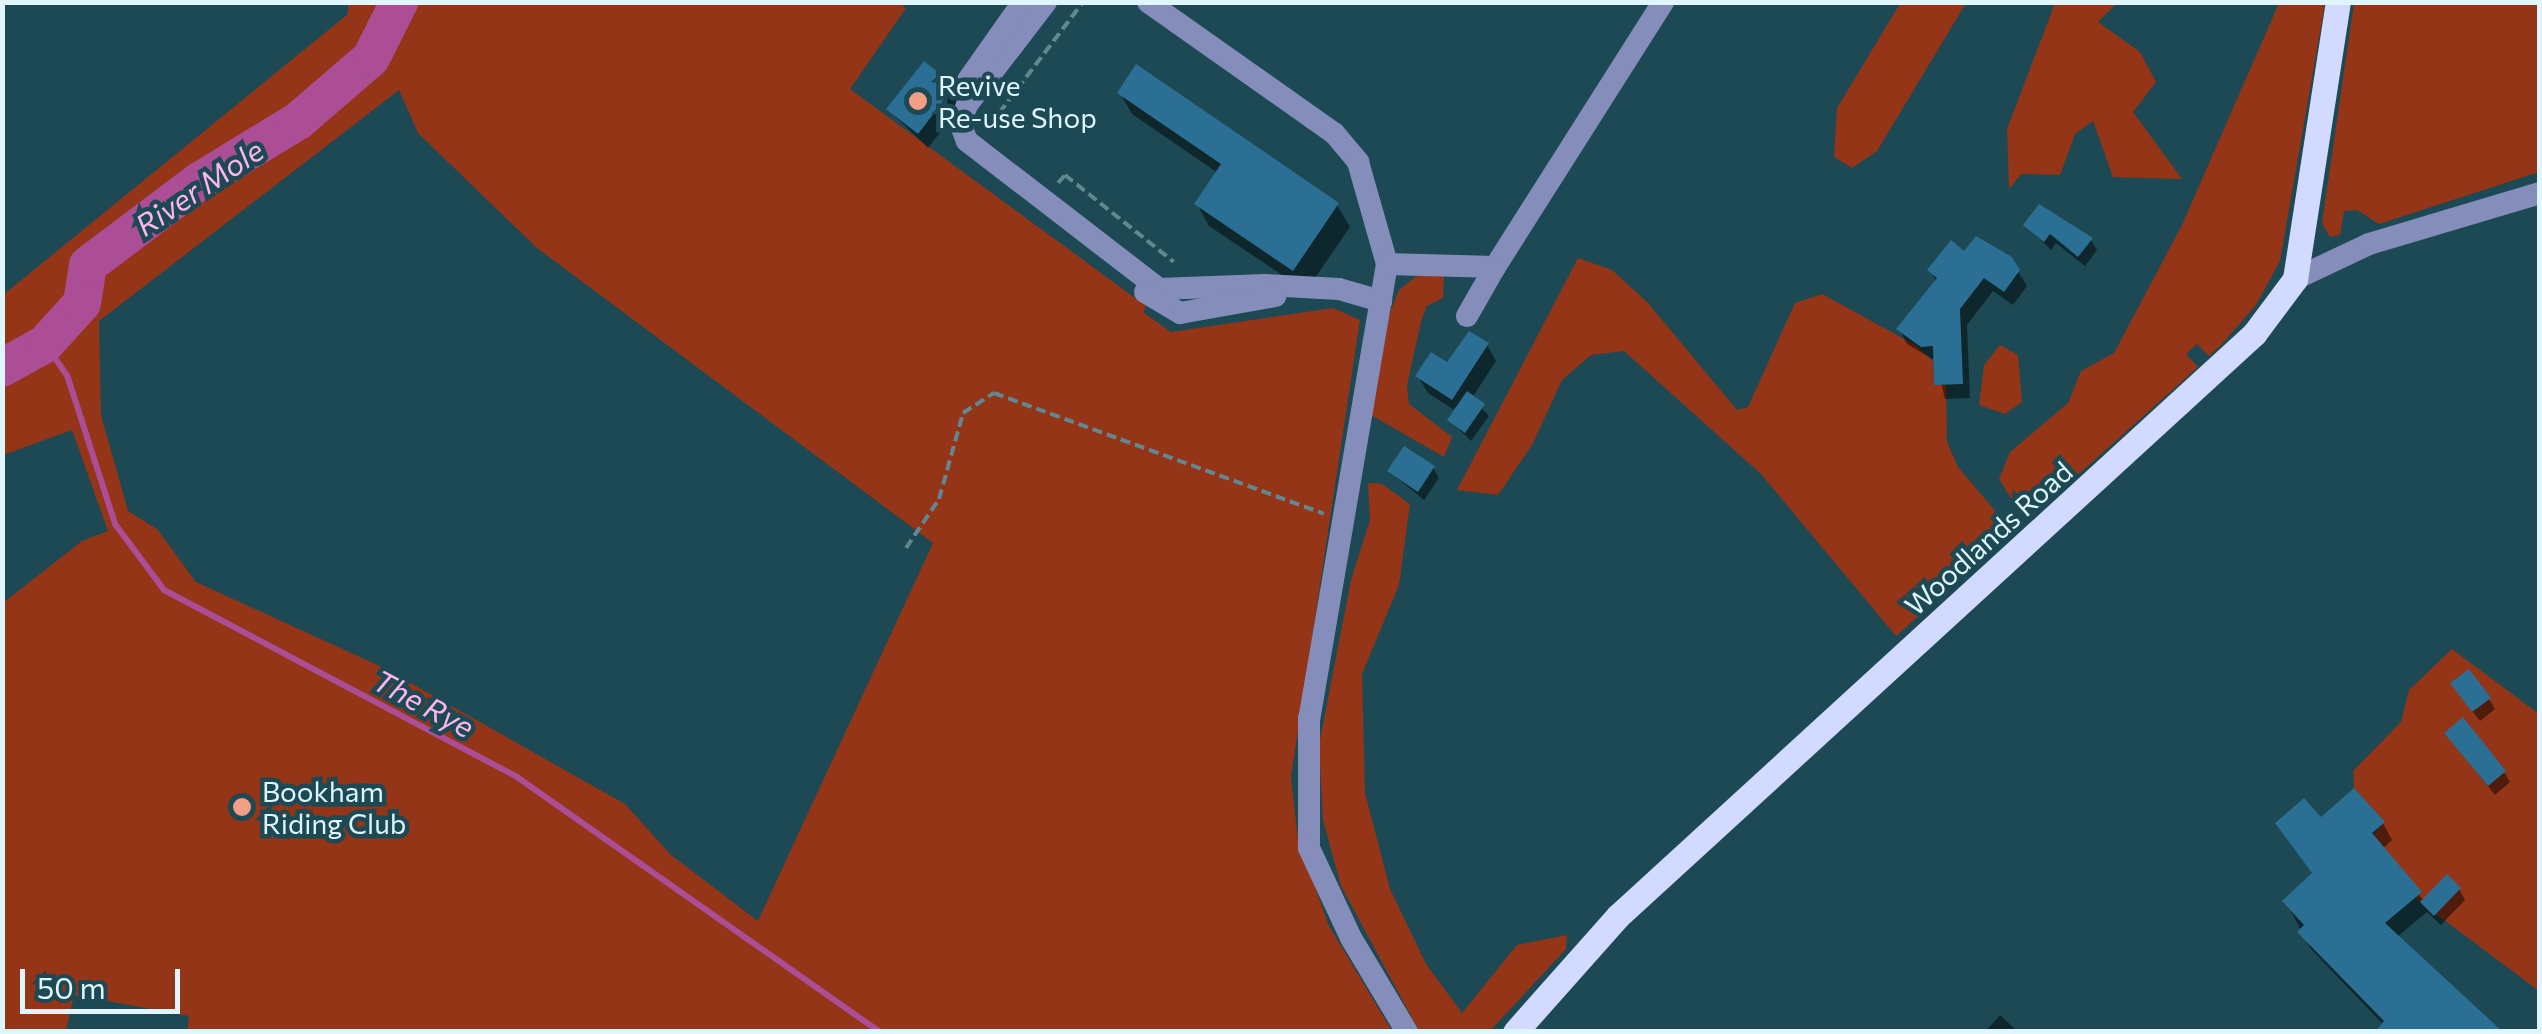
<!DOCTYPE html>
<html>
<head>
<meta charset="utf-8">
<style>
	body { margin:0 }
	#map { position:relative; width:2542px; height:1034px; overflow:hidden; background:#1c4954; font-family:Commissioner,sans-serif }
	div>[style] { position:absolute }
	.green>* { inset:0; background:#943518 }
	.shadow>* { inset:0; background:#0007 }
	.stream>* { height:6px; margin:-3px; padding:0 3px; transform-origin:3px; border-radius:3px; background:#ab4e96 }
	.river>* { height:38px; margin:-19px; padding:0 19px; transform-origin:19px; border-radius:19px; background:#ab4e96 }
	.building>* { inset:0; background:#2b6f95 }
	.path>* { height:4px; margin-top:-2px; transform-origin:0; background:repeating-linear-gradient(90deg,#628790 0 10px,transparent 0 15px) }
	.minor>* { height:22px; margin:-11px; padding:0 11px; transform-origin:11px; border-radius:11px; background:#858dba }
	.major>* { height:25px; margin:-12.5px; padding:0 12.5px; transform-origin:12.5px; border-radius:12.5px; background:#d3daff }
	.dots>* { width:28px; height:28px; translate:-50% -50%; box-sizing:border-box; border:5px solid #1c4954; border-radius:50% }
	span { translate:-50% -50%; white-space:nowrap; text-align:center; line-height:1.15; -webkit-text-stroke:9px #1c4954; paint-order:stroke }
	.poi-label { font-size:28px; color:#dff6fd }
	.left { translate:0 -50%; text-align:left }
	.street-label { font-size:28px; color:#dff6fd }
	.water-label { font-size:30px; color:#ffb5eb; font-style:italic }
	.frame { position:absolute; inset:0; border:5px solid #dff6fd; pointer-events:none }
	.scale { position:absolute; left:20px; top:969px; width:160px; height:45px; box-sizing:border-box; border:5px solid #dff6fd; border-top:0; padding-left:12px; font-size:30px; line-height:35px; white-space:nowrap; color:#dff6fd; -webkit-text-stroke:8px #1c4954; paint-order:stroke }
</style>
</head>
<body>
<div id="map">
	<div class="green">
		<div style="clip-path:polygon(1901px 2px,1966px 3px,1877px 151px,1852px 168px,1834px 157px,1837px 108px)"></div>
		<div style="clip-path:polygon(evenodd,348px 3px,899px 3px,906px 8px,850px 89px,1146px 306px,1143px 312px,1171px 332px,1333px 308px,1360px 320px,1291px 777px,1298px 840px,1329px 926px,1392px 1031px,187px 1032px,189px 1016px,74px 995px,66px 1031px,3px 1031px,3px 603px,82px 541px,108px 531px,72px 430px,3px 455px,3px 295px,348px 14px,348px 3px,399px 90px,418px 133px,537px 248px,933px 543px,758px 921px,671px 855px,625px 804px,384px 668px,196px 582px,157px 529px,128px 511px,101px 415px,99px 321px,399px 90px)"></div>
		<div style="clip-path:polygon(2055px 3px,2117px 3px,2098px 22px,2140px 52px,2156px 82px,2133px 112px,2182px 179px,2113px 177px,2093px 121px,2075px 134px,2060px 175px,2021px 174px,2009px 189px,2007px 129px)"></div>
		<div style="clip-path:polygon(2279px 3px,2325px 3px,2280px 261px,2256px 305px,2220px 346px,2209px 356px,2197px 344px,2186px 354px,2198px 367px,2032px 516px,2020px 513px,1999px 479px,2010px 452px,2068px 403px,2081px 371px,2114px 353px,2182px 225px)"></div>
		<div style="clip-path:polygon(2354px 3px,2539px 3px,2539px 172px,2379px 224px,2357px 210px,2344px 211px,2340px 235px,2330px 237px,2322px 223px)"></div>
		<div style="clip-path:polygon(1578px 258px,1612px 270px,1648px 303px,1737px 410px,1748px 407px,1795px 303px,1822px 294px,1915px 345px,1933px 361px,1934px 385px,1946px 385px,1947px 442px,1958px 467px,2008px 526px,2009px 536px,1896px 636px,1761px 474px,1624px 351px,1591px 355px,1562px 380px,1532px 445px,1498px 495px,1457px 490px)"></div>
		<div style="clip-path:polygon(1418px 275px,1444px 276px,1443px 298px,1427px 306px,1422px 318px,1407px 385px,1409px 404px,1452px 437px,1444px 457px,1371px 415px,1390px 312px,1399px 290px)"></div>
		<div style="clip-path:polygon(2000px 345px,2018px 355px,2022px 402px,2005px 414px,1979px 405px,1984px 365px)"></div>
		<div style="clip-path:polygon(1368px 483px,1382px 484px,1410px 504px,1399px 585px,1362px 674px,1365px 793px,1390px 889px,1426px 964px,1462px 1013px,1517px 945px,1567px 935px,1566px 949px,1490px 1031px,1419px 1031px,1341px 886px,1323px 820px,1319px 745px,1351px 580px,1370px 520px)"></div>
		<div style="clip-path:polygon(2452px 649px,2539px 714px,2539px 991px,2420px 902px,2373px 835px,2384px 822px,2354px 788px,2353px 771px,2401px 722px,2409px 690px)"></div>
	</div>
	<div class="shadow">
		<div style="clip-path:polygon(953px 88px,962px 104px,928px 148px,889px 110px)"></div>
		<div style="clip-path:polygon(1120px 93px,1337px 205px,1350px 227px,1306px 291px,1209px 226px,1197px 204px,1218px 173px,1132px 114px)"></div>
		<div style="clip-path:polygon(2026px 225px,2091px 240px,2097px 250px,2085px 266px,2056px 243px,2051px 250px)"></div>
		<div style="clip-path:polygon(1965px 255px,2010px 259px,2027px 286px,2013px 305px,1993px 291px,1967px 325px,1970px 398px,1945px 399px,1936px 361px,1907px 344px,1899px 329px,1937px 282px,1930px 270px)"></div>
		<div style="clip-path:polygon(1487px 345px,1496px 361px,1472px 398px,1489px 416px,1471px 441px,1450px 420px,1456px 411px,1428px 393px,1418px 376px)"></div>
		<div style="clip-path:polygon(1433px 468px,1439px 478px,1424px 500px,1390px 472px)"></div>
		<div style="clip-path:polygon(2459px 694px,2489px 699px,2495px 709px,2480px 721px)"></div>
		<div style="clip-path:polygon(2453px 743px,2504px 772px,2510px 782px,2495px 795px)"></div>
		<div style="clip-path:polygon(2321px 821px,2383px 823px,2392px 840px,2382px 849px,2424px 901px,2459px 889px,2465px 900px,2441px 925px,2427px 912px,2397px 937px,2499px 1032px,2383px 1024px,2310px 948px,2286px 901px,2314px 875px)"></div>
		<div style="clip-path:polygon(2000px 1015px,2015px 1029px,2016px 1032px,1985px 1032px)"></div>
	</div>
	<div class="stream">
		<div style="left:45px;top:344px;width:38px;rotate:55deg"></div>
		<div style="left:67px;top:375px;width:157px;rotate:72.1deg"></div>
		<div style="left:115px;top:524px;width:82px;rotate:53.4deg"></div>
		<div style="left:164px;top:590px;width:399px;rotate:27.9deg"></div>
		<div style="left:517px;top:777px;width:444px;rotate:35.1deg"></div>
	</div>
	<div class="river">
		<div style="left:2px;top:368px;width:49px;rotate:-29.2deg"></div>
		<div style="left:45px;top:344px;width:55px;rotate:-47.9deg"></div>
		<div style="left:82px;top:303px;width:38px;rotate:-81deg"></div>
		<div style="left:88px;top:265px;width:138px;rotate:-37deg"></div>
		<div style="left:198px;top:182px;width:117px;rotate:-31.4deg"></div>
		<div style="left:298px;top:121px;width:96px;rotate:-40.8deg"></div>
		<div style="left:371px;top:58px;width:63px;rotate:-63.4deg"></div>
	</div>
	<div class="building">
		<div style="clip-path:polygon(924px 61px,955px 86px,918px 134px,886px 109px)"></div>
		<div style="clip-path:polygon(1136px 64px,1339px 203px,1293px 271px,1194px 204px,1221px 164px,1117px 93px)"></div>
		<div style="clip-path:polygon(2039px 204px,2093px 238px,2078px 257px,2050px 234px,2044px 242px,2023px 225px)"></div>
		<div style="clip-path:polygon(1976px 236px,2012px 257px,2020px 270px,2004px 292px,1984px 278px,1960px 309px,1963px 384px,1934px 385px,1933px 346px,1921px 347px,1896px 329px,1937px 278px,1927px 270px,1951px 240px,1964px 251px)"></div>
		<div style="clip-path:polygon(1469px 331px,1489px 343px,1452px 400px,1415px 376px,1431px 352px,1447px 362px)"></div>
		<div style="clip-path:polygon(1467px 391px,1485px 404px,1465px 433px,1447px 420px)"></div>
		<div style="clip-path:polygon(1404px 446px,1435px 466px,1418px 492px,1387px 471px)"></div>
		<div style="clip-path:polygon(2469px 669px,2491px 698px,2472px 712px,2450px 683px)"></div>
		<div style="clip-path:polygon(2463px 717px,2506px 771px,2488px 786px,2444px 733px)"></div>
		<div style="clip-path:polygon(2354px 788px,2385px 822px,2372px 833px,2422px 892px,2385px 923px,2503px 1032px,2375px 1032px,2384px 1021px,2297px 932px,2304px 925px,2282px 901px,2312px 873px,2275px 823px,2304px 798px,2321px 817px)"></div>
		<div style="clip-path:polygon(2447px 874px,2461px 888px,2434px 916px,2420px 902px)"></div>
	</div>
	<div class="path">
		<div style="left:985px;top:121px;width:6px;rotate:39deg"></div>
		<div style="left:990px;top:125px;width:154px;rotate:-52.9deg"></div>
		<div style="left:1058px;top:183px;width:11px;rotate:-49deg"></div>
		<div style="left:1065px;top:175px;width:139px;rotate:38.6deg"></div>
		<div style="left:906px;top:548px;width:59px;rotate:-56deg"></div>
		<div style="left:939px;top:499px;width:89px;rotate:-74.4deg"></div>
		<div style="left:963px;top:413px;width:37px;rotate:-33deg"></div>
		<div style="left:994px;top:393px;width:351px;rotate:20.1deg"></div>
	</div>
	<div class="minor">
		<div style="left:1046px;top:2px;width:130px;rotate:127.5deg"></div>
		<div style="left:967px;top:105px;width:19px;rotate:111deg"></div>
		<div style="left:960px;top:123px;width:19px;rotate:69deg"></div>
		<div style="left:967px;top:141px;width:242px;rotate:37.6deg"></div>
		<div style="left:1159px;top:289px;width:106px;rotate:-2.2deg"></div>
		<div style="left:1265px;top:285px;width:74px;rotate:3.1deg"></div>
		<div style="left:1339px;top:289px;width:44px;rotate:15.9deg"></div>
		<div style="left:1148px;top:2px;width:228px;rotate:35.2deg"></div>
		<div style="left:1334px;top:133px;width:38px;rotate:50deg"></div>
		<div style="left:1358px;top:162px;width:106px;rotate:74.1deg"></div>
		<div style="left:1387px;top:264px;width:461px;rotate:99.7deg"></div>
		<div style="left:1309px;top:718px;width:130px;rotate:90deg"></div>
		<div style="left:1309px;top:848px;width:99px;rotate:65deg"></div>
		<div style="left:1351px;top:938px;width:109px;rotate:59.2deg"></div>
		<div style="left:968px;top:80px;width:95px;rotate:-54.8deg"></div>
		<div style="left:1387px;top:264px;width:108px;rotate:1.6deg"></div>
		<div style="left:1495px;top:267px;width:314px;rotate:-57.6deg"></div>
		<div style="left:2295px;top:279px;width:82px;rotate:-25.3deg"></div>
		<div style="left:2369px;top:244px;width:178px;rotate:-16.6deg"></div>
		<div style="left:1145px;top:292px;width:41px;rotate:31deg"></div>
		<div style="left:1180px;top:313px;width:97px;rotate:-10.1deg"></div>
		<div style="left:1467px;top:316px;width:56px;rotate:-60.3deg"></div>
	</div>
	<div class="major">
		<div style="left:1515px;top:1032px;width:155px;rotate:-48.4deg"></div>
		<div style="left:1618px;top:916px;width:862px;rotate:-42.46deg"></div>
		<div style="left:2254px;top:334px;width:69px;rotate:-53.3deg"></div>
		<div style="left:2295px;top:279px;width:280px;rotate:-81.2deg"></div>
	</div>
	<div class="dots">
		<div style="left:918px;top:101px;background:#f49e86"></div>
		<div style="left:242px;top:807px;background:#f49e86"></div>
	</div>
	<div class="poi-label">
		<span class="left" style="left:938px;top:101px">Revive<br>Re-use Shop</span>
		<span class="left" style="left:262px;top:807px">Bookham<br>Riding Club</span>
	</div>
	<div class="street-label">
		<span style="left:1988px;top:538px;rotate:-42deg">Woodlands Road</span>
	</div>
	<div class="water-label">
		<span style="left:199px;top:187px;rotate:-34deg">River Mole</span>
		<span style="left:424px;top:703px;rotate:28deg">The Rye</span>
	</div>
	<div class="frame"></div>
	<div class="scale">50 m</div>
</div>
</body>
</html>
